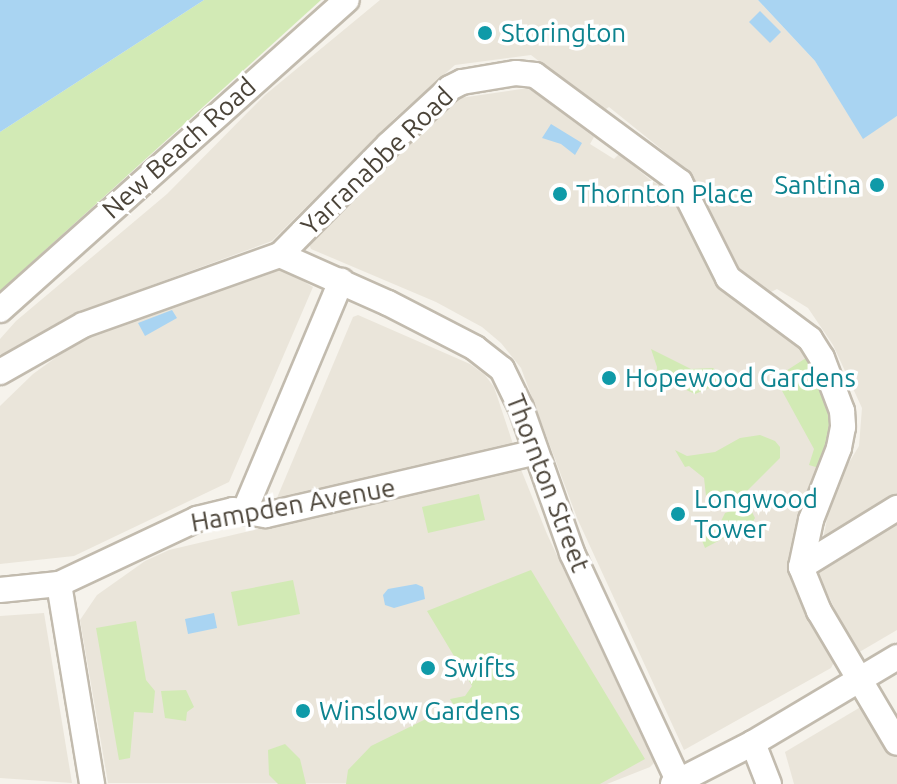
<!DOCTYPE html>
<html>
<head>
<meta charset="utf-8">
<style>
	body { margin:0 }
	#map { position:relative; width:897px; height:784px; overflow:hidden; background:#f6f3ec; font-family:Ubuntu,sans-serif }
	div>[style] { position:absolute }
	.residential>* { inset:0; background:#eae5da }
	.green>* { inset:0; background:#d2eab5 }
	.water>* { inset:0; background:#a9d4f2 }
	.roads { filter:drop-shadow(2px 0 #c2bbae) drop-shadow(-2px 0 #c2bbae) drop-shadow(0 2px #c2bbae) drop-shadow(0 -2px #c2bbae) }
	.minor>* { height:24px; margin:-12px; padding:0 12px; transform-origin:12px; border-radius:12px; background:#fff }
	.dots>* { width:22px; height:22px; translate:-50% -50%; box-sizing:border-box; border:4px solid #fff; border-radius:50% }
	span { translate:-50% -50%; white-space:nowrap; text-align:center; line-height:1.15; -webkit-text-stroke:7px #fff; paint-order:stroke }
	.culture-label { font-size:26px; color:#0d838f }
	.left { translate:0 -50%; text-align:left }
	.right { translate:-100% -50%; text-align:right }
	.street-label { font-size:26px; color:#4b4439 }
</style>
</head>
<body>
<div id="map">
	<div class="residential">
		<div style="clip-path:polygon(380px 0,758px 0,815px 61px,863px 138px,897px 116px,897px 500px,822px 544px,833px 489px,859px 446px,862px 408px,833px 345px,808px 308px,777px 289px,769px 293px,737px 269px,715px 233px,719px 230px,681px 165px,609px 107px,603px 111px,531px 55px,455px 65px,396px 117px,272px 241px,95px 306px,59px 323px,21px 349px,3px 356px,0 354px,0 339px,16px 321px,167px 194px,265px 95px)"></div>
		<div style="clip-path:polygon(528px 88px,594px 137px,590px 144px,614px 159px,619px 154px,653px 182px,668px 189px,724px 286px,793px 336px,807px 355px,832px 413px,829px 448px,788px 563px,835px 655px,834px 662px,831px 668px,684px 750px,577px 518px,521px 368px,501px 343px,482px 327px,436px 302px,311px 249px,309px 244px,383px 168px,460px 98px)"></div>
		<div style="clip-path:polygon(269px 269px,299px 273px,298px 278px,313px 287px,229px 482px,74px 556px,0 564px,0 406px,33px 374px,80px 340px)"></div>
		<div style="clip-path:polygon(358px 315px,470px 364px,485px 375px,494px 387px,513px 444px,511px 448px,274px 505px,353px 317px)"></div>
		<div style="clip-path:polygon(520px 467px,547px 534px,654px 763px,650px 767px,607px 784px,108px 783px,80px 620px,97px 595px,145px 561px,169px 550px)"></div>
		<div style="clip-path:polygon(897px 514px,897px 630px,856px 654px,813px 563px)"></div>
		<div style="clip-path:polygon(44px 613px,72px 783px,0 778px,0 616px)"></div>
		<div style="clip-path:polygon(864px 705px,897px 750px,897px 784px,794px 784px,785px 752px)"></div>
	</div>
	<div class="green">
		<div style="clip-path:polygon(204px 0,321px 0,0 291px,0 132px)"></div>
		<div style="clip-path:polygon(651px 349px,691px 369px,713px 368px,720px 374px,721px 383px,695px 394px,656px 376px,657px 367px)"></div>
		<div style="clip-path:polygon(806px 358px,830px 413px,827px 447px,819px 468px,809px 465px,814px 449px,775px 378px)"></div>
		<div style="clip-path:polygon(760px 435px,775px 441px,780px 447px,780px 458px,743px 495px,706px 496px,704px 478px,689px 466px,685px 467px,675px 450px,687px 456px,715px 452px,740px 438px)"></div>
		<div style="clip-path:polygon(479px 494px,485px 520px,428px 533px,422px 507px)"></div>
		<div style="clip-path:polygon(734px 510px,751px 510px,755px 518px,752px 523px,705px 548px,701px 538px,718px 527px,725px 513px)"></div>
		<div style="clip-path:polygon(531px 570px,645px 759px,600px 784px,346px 784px,348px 770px,371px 746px,432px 716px,442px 706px,450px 720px,459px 714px,450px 699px,465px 696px,472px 686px,427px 611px)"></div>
		<div style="clip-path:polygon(293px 580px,300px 614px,238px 626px,231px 592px)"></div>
		<div style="clip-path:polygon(136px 621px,146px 680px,155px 691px,153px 713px,134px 712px,130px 758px,119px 760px,96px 628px)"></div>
		<div style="clip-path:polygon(186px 690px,194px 707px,187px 712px,186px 721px,165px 718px,161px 691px)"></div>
		<div style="clip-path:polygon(285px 744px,300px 759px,306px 784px,278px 784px,269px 775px,268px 750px)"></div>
	</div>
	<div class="water">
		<div style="clip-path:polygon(0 0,204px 0,0 132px)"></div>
		<div style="clip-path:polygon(758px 0,897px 0,897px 116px,863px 139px,815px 61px)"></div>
		<div style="clip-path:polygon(760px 11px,781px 32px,770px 43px,749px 22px)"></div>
		<div style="clip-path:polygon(551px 124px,582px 143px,575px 155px,561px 144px,542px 138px)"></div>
		<div style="clip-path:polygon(172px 310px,177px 318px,145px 336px,138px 323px)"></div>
		<div style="clip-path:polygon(416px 584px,423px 587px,425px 599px,394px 608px,385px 605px,383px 595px,388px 589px)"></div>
		<div style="clip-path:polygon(214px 613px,217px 628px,188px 634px,185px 619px)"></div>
	</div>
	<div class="roads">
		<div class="minor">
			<div style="left:280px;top:255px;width:118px;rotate:24deg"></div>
			<div style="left:388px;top:303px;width:98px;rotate:27.3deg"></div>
			<div style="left:475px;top:348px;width:34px;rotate:38deg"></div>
			<div style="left:502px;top:369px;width:43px;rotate:64deg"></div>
			<div style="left:521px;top:408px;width:154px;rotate:70.6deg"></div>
			<div style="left:572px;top:553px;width:253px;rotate:65deg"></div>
			<div style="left:0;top:310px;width:465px;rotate:-41.8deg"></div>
			<div style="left:0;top:372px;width:95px;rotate:-29.5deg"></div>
			<div style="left:83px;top:325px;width:209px;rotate:-19.6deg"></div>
			<div style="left:280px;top:255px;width:154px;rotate:-45.5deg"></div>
			<div style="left:388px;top:145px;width:84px;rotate:-42.6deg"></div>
			<div style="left:450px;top:88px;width:13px;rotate:-27deg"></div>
			<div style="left:462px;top:82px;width:55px;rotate:-9.5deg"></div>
			<div style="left:516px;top:73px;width:19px;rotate:6deg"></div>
			<div style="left:535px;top:75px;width:180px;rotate:36.4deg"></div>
			<div style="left:680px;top:182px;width:107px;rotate:63.4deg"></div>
			<div style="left:728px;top:278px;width:102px;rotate:36.6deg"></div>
			<div style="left:810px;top:339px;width:22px;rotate:58deg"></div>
			<div style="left:822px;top:358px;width:57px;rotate:69.3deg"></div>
			<div style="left:842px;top:411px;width:16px;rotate:86deg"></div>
			<div style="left:843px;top:427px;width:21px;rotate:101deg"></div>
			<div style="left:839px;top:448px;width:77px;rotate:111.3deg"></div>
			<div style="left:811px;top:520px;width:48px;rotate:102deg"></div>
			<div style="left:801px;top:567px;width:48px;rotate:67.8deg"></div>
			<div style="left:819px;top:611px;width:153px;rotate:59.4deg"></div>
			<div style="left:244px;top:512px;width:251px;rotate:-67.2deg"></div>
			<div style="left:801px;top:567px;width:113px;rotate:-31.6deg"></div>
			<div style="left:59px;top:584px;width:153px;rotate:-25.2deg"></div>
			<div style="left:197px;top:519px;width:37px;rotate:-14deg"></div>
			<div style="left:233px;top:510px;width:33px;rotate:9deg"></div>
			<div style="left:266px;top:515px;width:277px;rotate:-13.1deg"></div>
			<div style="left:0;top:590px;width:59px;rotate:-5.8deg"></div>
			<div style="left:59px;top:584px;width:203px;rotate:80.6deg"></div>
			<div style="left:753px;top:743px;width:44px;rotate:68.7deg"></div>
			<div style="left:673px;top:784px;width:90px;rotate:-27.1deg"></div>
			<div style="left:753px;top:743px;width:168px;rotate:-30.8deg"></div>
		</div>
	</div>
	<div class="dots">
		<div style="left:485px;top:33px;background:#0f9aa8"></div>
		<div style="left:877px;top:185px;background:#0f9aa8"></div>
		<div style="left:560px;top:194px;background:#0f9aa8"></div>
		<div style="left:609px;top:378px;background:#0f9aa8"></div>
		<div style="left:678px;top:514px;background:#0f9aa8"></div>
		<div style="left:428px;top:668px;background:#0f9aa8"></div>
		<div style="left:303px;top:711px;background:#0f9aa8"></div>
	</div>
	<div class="culture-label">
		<span class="left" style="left:501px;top:33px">Storington</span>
		<span class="right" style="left:861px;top:185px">Santina</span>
		<span class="left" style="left:576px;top:194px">Thornton Place</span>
		<span class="left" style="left:625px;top:378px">Hopewood Gardens</span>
		<span class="left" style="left:694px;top:514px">Longwood<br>Tower</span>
		<span class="left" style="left:444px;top:668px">Swifts</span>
		<span class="left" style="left:319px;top:711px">Winslow Gardens</span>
	</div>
	<div class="street-label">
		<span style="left:179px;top:148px;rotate:-42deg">New Beach Road</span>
		<span style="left:377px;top:161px;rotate:-44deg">Yarranabbe Road</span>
		<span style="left:548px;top:483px;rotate:69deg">Thornton Street</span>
		<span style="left:293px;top:505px;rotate:-10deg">Hampden Avenue</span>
	</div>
</div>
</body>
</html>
